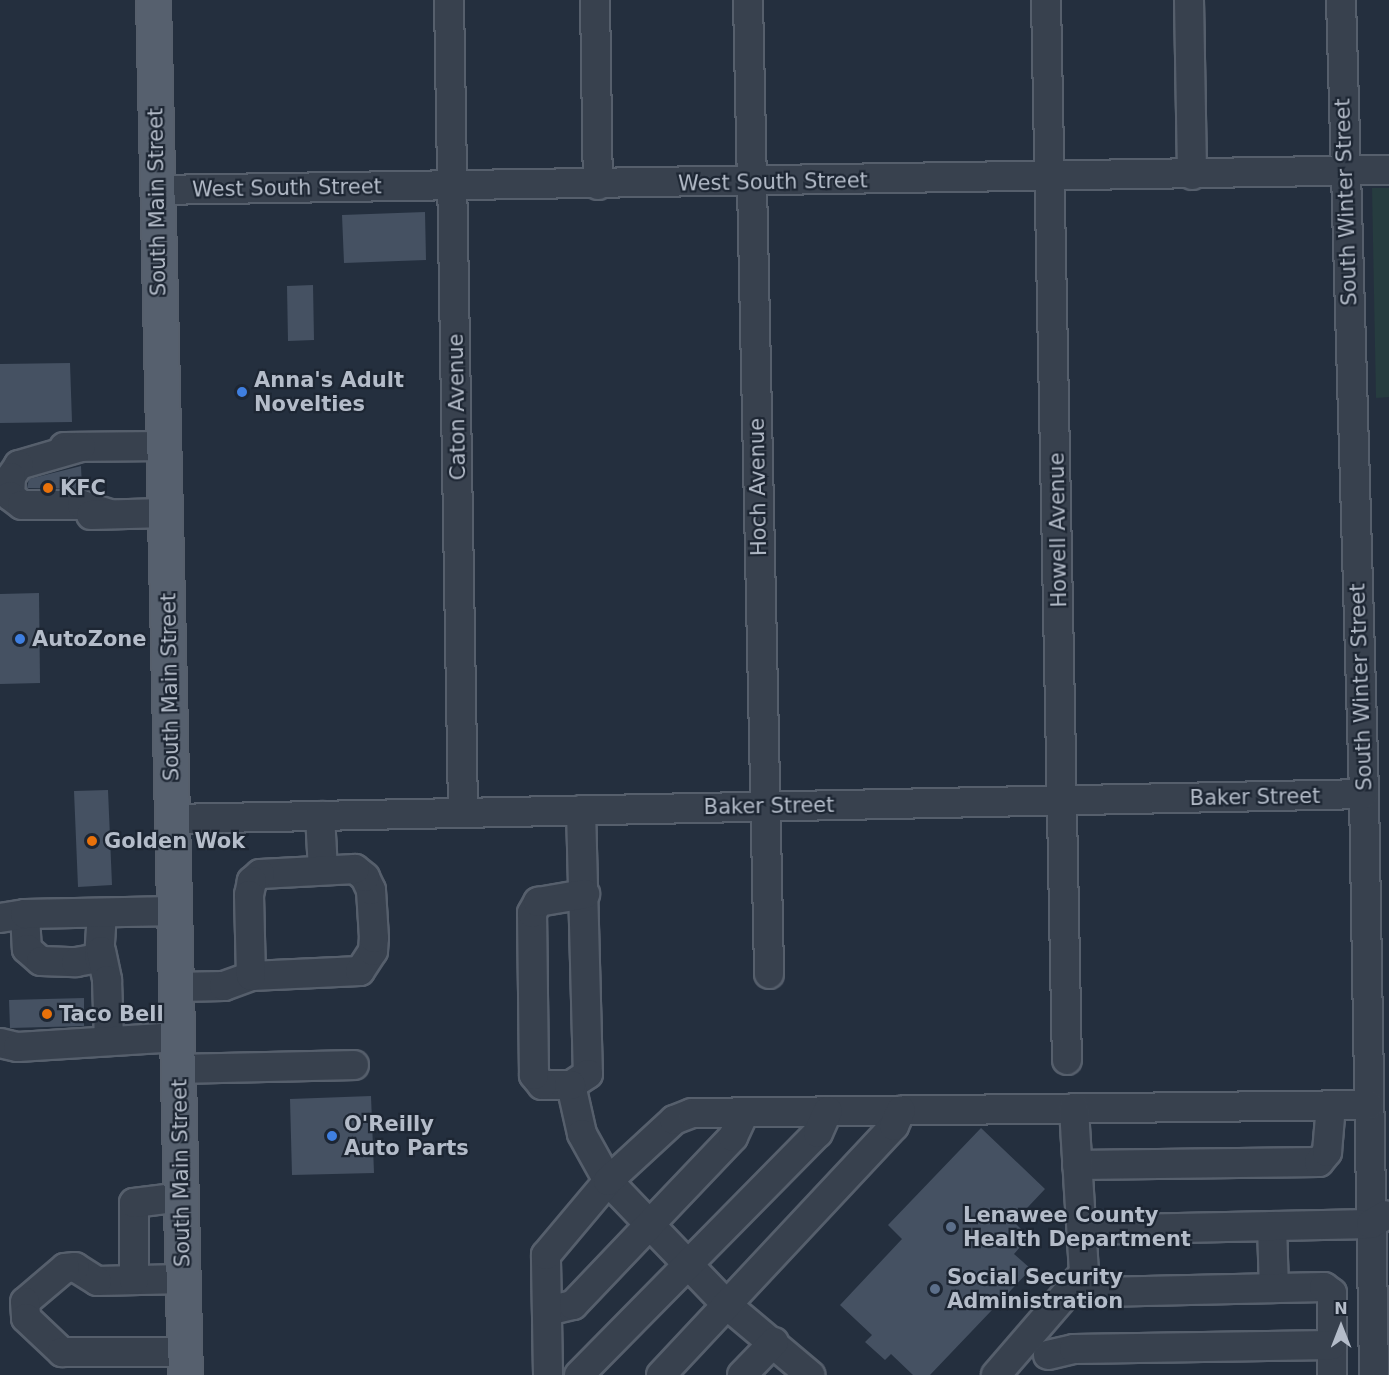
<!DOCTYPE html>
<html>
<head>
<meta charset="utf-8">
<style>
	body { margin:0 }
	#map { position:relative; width:1389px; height:1375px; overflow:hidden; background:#242f3e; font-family:"DejaVu Sans",sans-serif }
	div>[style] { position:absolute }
	.green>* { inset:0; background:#263c3f }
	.building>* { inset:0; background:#455162 }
	.roads { filter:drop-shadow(2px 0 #565f6c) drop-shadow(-2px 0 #565f6c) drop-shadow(0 2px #565f6c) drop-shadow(0 -2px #565f6c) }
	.minor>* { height:28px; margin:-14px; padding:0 14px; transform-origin:14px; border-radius:14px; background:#38414e }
	.major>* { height:33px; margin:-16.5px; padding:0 16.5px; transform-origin:16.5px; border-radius:16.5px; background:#56606e }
	.dots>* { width:16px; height:16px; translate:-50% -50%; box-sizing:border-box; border:3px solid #1d2633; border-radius:50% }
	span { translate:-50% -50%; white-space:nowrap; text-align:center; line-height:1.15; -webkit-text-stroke:4.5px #1d2633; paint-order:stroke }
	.street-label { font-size:21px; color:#b4bcc9 }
	.poi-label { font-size:21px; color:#b4bcc9; font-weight:700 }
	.left { translate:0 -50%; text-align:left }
	.north { position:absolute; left:1311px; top:1297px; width:60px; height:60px; -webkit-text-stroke:4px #1d2633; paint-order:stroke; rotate:0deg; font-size:16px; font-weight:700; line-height:24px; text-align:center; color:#b4bcc9 }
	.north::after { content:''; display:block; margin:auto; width:21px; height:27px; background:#b4bcc9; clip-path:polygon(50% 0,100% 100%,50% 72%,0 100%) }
</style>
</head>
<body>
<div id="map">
	<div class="green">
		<div style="clip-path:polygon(1372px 188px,1389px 188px,1389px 397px,1376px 398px)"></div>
	</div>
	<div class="building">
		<div style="clip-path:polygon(425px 212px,426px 260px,344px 263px,342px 215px)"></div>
		<div style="clip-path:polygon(313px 285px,314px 340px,288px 341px,287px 286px)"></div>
		<div style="clip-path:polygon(70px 363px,72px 422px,0 423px,0 364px)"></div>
		<div style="clip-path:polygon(81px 466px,82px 489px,27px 488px,29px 479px)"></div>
		<div style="clip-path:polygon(39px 593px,40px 683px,0 684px,0 594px)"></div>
		<div style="clip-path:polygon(108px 790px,112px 885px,78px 887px,74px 791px)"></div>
		<div style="clip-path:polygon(84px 998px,84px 1026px,10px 1028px,9px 1000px)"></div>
		<div style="clip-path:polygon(371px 1096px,374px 1173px,292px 1175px,290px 1099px)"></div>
		<div style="clip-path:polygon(981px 1128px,1045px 1189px,1014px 1222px,1029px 1237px,1014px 1254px,1031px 1269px,930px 1375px,913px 1375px,891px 1354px,885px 1360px,865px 1342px,872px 1335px,840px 1305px,902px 1239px,888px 1225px)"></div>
	</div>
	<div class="roads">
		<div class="minor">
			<div style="left:449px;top:0;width:813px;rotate:89.01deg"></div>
			<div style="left:595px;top:0;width:185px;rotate:89.1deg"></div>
			<div style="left:748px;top:0;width:974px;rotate:88.76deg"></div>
			<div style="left:1046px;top:0;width:1060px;rotate:88.87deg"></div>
			<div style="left:1189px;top:0;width:175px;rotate:89deg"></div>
			<div style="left:1341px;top:0;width:794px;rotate:88.34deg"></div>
			<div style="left:1364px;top:794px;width:581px;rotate:89.01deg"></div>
			<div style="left:156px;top:190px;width:1233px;rotate:-0.93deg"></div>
			<div style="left:64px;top:447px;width:100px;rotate:-0.6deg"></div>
			<div style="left:81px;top:447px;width:65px;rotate:163.8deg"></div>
			<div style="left:19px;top:465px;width:14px;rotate:124deg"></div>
			<div style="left:11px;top:477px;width:19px;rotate:93deg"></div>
			<div style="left:10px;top:496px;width:15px;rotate:37deg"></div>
			<div style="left:22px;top:505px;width:60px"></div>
			<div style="left:82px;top:505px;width:28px;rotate:18deg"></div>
			<div style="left:91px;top:515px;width:74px;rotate:-1.5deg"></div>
			<div style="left:581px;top:810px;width:264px;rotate:88.5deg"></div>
			<div style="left:588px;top:1074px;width:20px;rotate:147deg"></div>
			<div style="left:571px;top:1085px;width:50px;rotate:77.3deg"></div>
			<div style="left:582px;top:1134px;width:54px;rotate:61deg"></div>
			<div style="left:608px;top:1181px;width:172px;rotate:46.2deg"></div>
			<div style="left:727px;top:1305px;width:109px;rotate:40.1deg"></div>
			<div style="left:320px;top:816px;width:54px;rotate:86.8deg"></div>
			<div style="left:173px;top:819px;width:1191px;rotate:-1.2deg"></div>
			<div style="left:25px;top:914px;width:35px;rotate:87deg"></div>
			<div style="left:27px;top:949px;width:18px;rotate:41deg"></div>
			<div style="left:41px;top:961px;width:35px;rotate:2deg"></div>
			<div style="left:76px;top:962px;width:23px;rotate:-10deg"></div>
			<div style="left:99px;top:958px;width:45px;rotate:-86.2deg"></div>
			<div style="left:0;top:918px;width:25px;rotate:-9deg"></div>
			<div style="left:25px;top:914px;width:150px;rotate:-1.1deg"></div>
			<div style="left:101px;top:951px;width:30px;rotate:78deg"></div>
			<div style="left:107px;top:980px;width:60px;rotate:88.1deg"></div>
			<div style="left:177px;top:987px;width:47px;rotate:-1.2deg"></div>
			<div style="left:224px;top:986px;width:29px;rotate:-20deg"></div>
			<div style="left:251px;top:976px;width:109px;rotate:-2.6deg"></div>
			<div style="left:360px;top:971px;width:24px;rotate:-57deg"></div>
			<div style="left:373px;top:951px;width:13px;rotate:-86deg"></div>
			<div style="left:374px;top:938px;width:48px;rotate:-93.6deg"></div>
			<div style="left:371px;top:890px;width:14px;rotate:-115deg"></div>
			<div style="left:365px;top:877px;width:13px;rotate:-141deg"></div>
			<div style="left:355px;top:869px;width:95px;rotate:177deg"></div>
			<div style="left:260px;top:874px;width:11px;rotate:139deg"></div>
			<div style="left:252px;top:881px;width:14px;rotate:102deg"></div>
			<div style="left:249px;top:895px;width:81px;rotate:88.6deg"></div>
			<div style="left:0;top:1043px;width:18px;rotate:13deg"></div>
			<div style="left:18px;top:1047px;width:160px;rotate:-3.6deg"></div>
			<div style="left:179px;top:1069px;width:175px;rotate:-1.3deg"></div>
			<div style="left:571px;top:1085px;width:29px;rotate:180deg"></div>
			<div style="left:542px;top:1085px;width:13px;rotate:-129deg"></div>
			<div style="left:534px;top:1075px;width:162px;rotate:-90.7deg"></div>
			<div style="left:532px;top:913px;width:13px;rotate:-61deg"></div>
			<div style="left:538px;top:902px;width:48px;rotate:-9.7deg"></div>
			<div style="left:1077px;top:1165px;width:242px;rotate:-0.7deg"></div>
			<div style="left:1319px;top:1162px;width:13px;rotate:-51deg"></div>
			<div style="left:1327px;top:1152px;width:47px;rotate:-85.1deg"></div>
			<div style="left:1272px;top:1226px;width:62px;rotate:88.2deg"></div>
			<div style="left:1082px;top:1230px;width:289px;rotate:-1.2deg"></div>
			<div style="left:1371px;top:1224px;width:17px;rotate:-31deg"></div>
			<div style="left:183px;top:1279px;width:86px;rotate:178.7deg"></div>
			<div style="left:97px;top:1281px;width:26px;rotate:-148deg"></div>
			<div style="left:75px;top:1267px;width:10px;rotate:174deg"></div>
			<div style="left:65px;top:1268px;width:52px;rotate:139.6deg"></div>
			<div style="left:25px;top:1302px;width:16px;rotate:86deg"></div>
			<div style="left:26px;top:1318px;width:50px;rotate:43.4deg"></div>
			<div style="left:62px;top:1352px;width:122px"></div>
			<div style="left:134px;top:1280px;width:77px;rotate:-90deg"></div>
			<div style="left:134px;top:1203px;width:47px;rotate:-7.3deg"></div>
			<div style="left:1077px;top:1284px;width:24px;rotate:19deg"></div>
			<div style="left:1100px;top:1292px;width:224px;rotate:-1.3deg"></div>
			<div style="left:1324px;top:1287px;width:10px;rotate:37deg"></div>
			<div style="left:1332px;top:1293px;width:82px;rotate:90deg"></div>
			<div style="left:547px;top:1311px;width:27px;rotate:-13deg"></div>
			<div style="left:573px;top:1305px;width:232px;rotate:-46.4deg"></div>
			<div style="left:733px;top:1137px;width:26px;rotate:-65deg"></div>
			<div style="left:1048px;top:1355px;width:27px;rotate:-13deg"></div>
			<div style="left:1074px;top:1349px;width:258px;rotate:-0.9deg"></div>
			<div style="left:548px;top:1375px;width:120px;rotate:-91deg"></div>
			<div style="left:546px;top:1255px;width:97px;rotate:-50deg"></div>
			<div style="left:608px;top:1181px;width:90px;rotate:-42.7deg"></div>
			<div style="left:674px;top:1120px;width:19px;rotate:-21deg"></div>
			<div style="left:692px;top:1113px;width:677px;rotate:-0.68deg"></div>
			<div style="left:579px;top:1375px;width:340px;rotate:-45.4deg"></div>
			<div style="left:818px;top:1133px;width:24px;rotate:-66deg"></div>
			<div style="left:661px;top:1375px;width:341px;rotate:-46.9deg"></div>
			<div style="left:894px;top:1126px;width:17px;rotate:-66deg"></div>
			<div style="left:742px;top:1375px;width:46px;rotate:-45.9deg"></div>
			<div style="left:996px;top:1375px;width:135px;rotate:-49.2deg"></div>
			<div style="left:1084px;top:1273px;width:165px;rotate:-93.5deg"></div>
		</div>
		<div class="major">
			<div style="left:153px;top:0;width:1375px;rotate:88.67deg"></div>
		</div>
	</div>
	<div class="dots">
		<div style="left:242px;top:392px;background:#3f7fe0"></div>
		<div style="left:48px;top:488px;background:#e8710a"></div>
		<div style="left:20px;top:639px;background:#3f7fe0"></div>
		<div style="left:92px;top:841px;background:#e8710a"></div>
		<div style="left:47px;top:1014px;background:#e8710a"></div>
		<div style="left:332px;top:1136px;background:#3f7fe0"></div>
		<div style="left:951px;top:1227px;background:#5c6f8a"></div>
		<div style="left:935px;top:1289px;background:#5c6f8a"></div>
	</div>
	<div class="street-label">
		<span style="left:773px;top:182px;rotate:-1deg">West South Street</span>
		<span style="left:287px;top:188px;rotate:-1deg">West South Street</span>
		<span style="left:157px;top:202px;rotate:-91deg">South Main Street</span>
		<span style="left:1346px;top:202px;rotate:-92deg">South Winter Street</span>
		<span style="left:457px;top:407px;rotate:-91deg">Caton Avenue</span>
		<span style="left:758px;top:487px;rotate:-91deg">Hoch Avenue</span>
		<span style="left:1058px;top:530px;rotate:-91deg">Howell Avenue</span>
		<span style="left:170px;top:687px;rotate:-91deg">South Main Street</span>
		<span style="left:1361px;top:687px;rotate:-92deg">South Winter Street</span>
		<span style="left:1255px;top:797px;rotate:-1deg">Baker Street</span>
		<span style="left:769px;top:806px;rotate:-1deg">Baker Street</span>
		<span style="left:181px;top:1173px;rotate:-91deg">South Main Street</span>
	</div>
	<div class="poi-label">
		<span class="left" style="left:254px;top:392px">Anna's Adult<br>Novelties</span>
		<span class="left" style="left:60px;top:488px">KFC</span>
		<span class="left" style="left:32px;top:639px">AutoZone</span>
		<span class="left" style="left:104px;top:841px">Golden Wok</span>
		<span class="left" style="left:59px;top:1014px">Taco Bell</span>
		<span class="left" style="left:344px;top:1136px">O'Reilly<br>Auto Parts</span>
		<span class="left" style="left:963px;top:1227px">Lenawee County<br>Health Department</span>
		<span class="left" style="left:947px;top:1289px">Social Security<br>Administration</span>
	</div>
	<div class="north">N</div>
</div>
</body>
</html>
